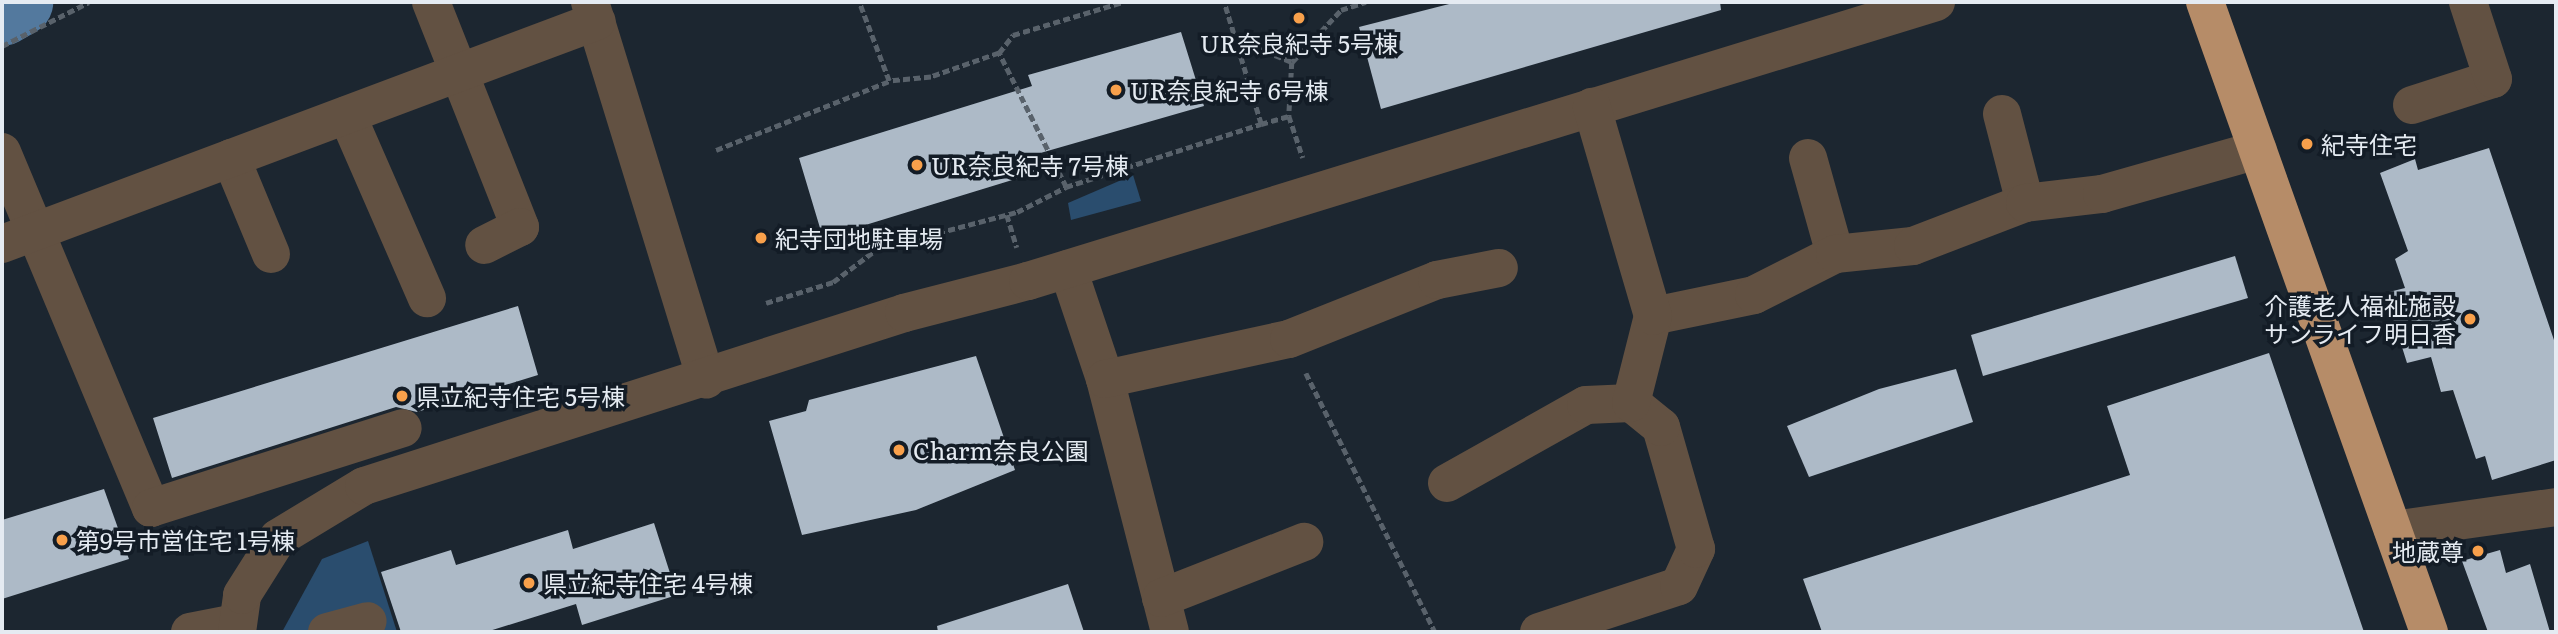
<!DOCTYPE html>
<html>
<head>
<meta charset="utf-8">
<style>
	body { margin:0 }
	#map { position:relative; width:2558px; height:634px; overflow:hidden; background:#1c2630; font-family:Literata,"Noto Sans JP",serif }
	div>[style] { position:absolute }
	.green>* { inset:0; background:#2a4d6e }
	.river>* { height:68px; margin:-34px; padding:0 34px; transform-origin:34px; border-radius:34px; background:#53799e }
	.building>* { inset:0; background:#adbac7 }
	.path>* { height:4.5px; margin-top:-2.25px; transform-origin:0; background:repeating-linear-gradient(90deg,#59626b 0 7px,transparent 0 10.5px) }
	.minor>* { height:38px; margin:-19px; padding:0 19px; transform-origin:19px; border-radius:19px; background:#625142 }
	.highway>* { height:38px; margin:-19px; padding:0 19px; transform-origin:19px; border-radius:19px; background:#b68c68 }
	.dots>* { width:19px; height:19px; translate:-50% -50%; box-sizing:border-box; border:4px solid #131c26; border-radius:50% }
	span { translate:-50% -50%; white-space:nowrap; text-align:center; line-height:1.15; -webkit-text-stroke:7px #131c26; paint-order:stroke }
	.poi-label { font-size:24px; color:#e5ebf2 }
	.left { translate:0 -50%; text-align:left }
	.right { translate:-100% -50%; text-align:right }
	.frame { position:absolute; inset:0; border:4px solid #e5ebf2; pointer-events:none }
</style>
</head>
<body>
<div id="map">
	<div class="green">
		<div style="clip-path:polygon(1133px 175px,1141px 201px,1071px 220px,1068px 203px)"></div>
		<div style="clip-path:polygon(368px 541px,397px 632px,282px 632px,322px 559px)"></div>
	</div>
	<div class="river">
		<div style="left:2px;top:12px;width:20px;rotate:-30deg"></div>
	</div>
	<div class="building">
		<div style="clip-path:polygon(1457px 2px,1720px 2px,1721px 10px,1381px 109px,1359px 27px)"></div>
		<div style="clip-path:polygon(1181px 32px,1204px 106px,1030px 156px,1035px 173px,823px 238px,799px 158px,1032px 86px,1028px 75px)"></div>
		<div style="clip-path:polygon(2489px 148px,2556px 346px,2556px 460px,2492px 480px,2485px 456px,2476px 459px,2453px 390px,2441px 392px,2431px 357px,2407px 363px,2385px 293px,2405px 288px,2395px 259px,2408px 251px,2380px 173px,2415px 159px,2418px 170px)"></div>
		<div style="clip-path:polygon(2235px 256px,2248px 298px,1983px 376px,1971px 335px)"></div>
		<div style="clip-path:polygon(518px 306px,538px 375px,417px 412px,396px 407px,172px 478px,153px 418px)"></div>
		<div style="clip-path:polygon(2269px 353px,2364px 632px,1822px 632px,1803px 579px,2130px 475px,2107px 406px)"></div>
		<div style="clip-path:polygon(976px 356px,1015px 470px,916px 510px,802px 535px,769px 421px,806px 411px,809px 400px)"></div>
		<div style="clip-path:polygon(1956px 369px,1973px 422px,1809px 477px,1787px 426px,1879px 389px)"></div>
		<div style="clip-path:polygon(104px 489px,129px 559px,2px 599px,2px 520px)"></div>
		<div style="clip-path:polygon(654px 523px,677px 595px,582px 625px,576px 604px,486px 632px,401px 632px,381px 572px,451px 550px,456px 565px,568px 530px,573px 549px)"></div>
		<div style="clip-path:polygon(2500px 550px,2506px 573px,2530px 564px,2550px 632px,2488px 632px,2462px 561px)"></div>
		<div style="clip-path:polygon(1068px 584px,1084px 632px,938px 632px,937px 626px)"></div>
	</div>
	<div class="path">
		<div style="left:1236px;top:39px;width:61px;rotate:22.3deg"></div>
		<div style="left:1292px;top:62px;width:54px;rotate:93.2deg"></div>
		<div style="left:2px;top:46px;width:97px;rotate:-26.8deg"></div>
		<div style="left:999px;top:53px;width:23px;rotate:-52deg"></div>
		<div style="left:1013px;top:35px;width:115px;rotate:-16.7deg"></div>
		<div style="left:1292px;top:62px;width:71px;rotate:-46.7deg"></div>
		<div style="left:1341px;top:10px;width:26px;rotate:-18deg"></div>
		<div style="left:1261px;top:124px;width:29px;rotate:-16deg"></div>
		<div style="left:1289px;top:116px;width:44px;rotate:71.6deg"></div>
		<div style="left:716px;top:150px;width:186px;rotate:-21.7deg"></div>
		<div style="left:889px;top:81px;width:85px;rotate:-110.8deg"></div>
		<div style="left:1066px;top:187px;width:205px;rotate:-17.9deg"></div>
		<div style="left:1261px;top:124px;width:127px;rotate:-106.9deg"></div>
		<div style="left:1007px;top:215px;width:34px;rotate:73deg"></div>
		<div style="left:766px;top:303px;width:70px;rotate:-17.4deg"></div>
		<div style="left:833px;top:282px;width:55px;rotate:-36.9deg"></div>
		<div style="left:877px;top:249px;width:145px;rotate:-14.8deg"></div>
		<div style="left:1017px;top:212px;width:55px;rotate:-27deg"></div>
		<div style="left:1066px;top:187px;width:150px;rotate:-116.6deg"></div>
		<div style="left:999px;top:53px;width:72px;rotate:160.6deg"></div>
		<div style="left:931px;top:77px;width:42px;rotate:174.6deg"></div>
		<div style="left:1306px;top:373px;width:289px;rotate:63.5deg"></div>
	</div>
	<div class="minor">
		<div style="left:431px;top:2px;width:242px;rotate:68.4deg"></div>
		<div style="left:520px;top:227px;width:40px;rotate:153.4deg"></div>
		<div style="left:590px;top:2px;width:395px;rotate:72.9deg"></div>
		<div style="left:2412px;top:105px;width:85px;rotate:-17.8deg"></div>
		<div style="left:2493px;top:79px;width:81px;rotate:-108deg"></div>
		<div style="left:2002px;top:114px;width:92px;rotate:75.5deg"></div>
		<div style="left:347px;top:115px;width:200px;rotate:66.4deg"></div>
		<div style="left:2px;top:152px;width:386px;rotate:67.3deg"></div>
		<div style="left:151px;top:508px;width:264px;rotate:-17.6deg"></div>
		<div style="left:231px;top:158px;width:104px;rotate:67.4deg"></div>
		<div style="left:1808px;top:158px;width:100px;rotate:74.3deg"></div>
		<div style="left:2px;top:244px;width:635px;rotate:-20.55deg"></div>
		<div style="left:1068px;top:269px;width:116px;rotate:71.4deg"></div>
		<div style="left:1105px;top:379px;width:261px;rotate:75.6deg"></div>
		<div style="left:1653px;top:316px;width:103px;rotate:-11.7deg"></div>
		<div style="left:1754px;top:295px;width:91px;rotate:-26.8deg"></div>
		<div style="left:1835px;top:254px;width:78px;rotate:-5.9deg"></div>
		<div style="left:1913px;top:246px;width:120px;rotate:-21deg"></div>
		<div style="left:2025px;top:203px;width:78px;rotate:-6.7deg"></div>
		<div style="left:2102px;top:194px;width:162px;rotate:-15.8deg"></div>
		<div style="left:1105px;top:379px;width:188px;rotate:-12.3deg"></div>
		<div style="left:1289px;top:339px;width:159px;rotate:-21.7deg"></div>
		<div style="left:1437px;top:280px;width:63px;rotate:-11deg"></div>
		<div style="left:1447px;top:483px;width:159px;rotate:-29.3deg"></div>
		<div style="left:1586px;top:405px;width:45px;rotate:-2.5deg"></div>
		<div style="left:2393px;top:530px;width:165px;rotate:-8deg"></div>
		<div style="left:1161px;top:598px;width:154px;rotate:-21.4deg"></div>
		<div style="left:190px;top:632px;width:47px;rotate:-11.1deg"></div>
		<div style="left:237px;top:632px;width:37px;rotate:-82deg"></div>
		<div style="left:242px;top:595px;width:67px;rotate:-57.7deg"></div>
		<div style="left:278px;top:538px;width:100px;rotate:-31.2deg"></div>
		<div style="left:364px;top:486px;width:567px;rotate:-17.76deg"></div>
		<div style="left:904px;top:313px;width:128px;rotate:-14.5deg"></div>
		<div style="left:1028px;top:281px;width:950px;rotate:-17.08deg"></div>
		<div style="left:327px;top:632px;width:42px;rotate:-15deg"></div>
		<div style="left:1539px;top:632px;width:147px;rotate:-18.2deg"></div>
		<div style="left:1679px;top:586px;width:41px;rotate:-65.3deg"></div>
		<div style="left:1696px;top:549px;width:127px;rotate:-106deg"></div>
		<div style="left:1661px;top:427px;width:38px;rotate:-141deg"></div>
		<div style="left:1631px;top:403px;width:90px;rotate:-75.8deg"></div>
		<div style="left:1653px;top:316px;width:218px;rotate:-106.3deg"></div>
	</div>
	<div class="highway">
		<div style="left:2205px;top:2px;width:669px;rotate:70.43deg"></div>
	</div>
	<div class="dots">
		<div style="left:1299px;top:18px;background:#f8a04b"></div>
		<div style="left:1116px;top:90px;background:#f8a04b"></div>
		<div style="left:2307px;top:144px;background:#f8a04b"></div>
		<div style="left:917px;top:165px;background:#f8a04b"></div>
		<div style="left:761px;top:238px;background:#f8a04b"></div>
		<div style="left:2470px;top:319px;background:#f8a04b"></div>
		<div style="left:402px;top:396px;background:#f8a04b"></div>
		<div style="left:899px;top:450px;background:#f8a04b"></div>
		<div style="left:62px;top:540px;background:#f8a04b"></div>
		<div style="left:2478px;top:551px;background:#f8a04b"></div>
		<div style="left:529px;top:583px;background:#f8a04b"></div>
	</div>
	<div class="poi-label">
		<span style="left:1299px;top:43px">UR奈良紀寺 5号棟</span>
		<span class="left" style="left:1130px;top:90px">UR奈良紀寺 6号棟</span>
		<span class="left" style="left:2321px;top:144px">紀寺住宅</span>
		<span class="left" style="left:931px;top:165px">UR奈良紀寺 7号棟</span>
		<span class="left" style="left:775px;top:238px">紀寺団地駐車場</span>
		<span class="right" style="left:2456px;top:319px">介護老人福祉施設<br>サンライフ明日香</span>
		<span class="left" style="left:416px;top:396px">県立紀寺住宅 5号棟</span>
		<span class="left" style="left:913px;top:450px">Charm奈良公園</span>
		<span class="left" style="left:76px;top:540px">第9号市営住宅 1号棟</span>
		<span class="right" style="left:2464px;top:551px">地蔵尊</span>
		<span class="left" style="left:543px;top:583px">県立紀寺住宅 4号棟</span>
	</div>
	<div class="frame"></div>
</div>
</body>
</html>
